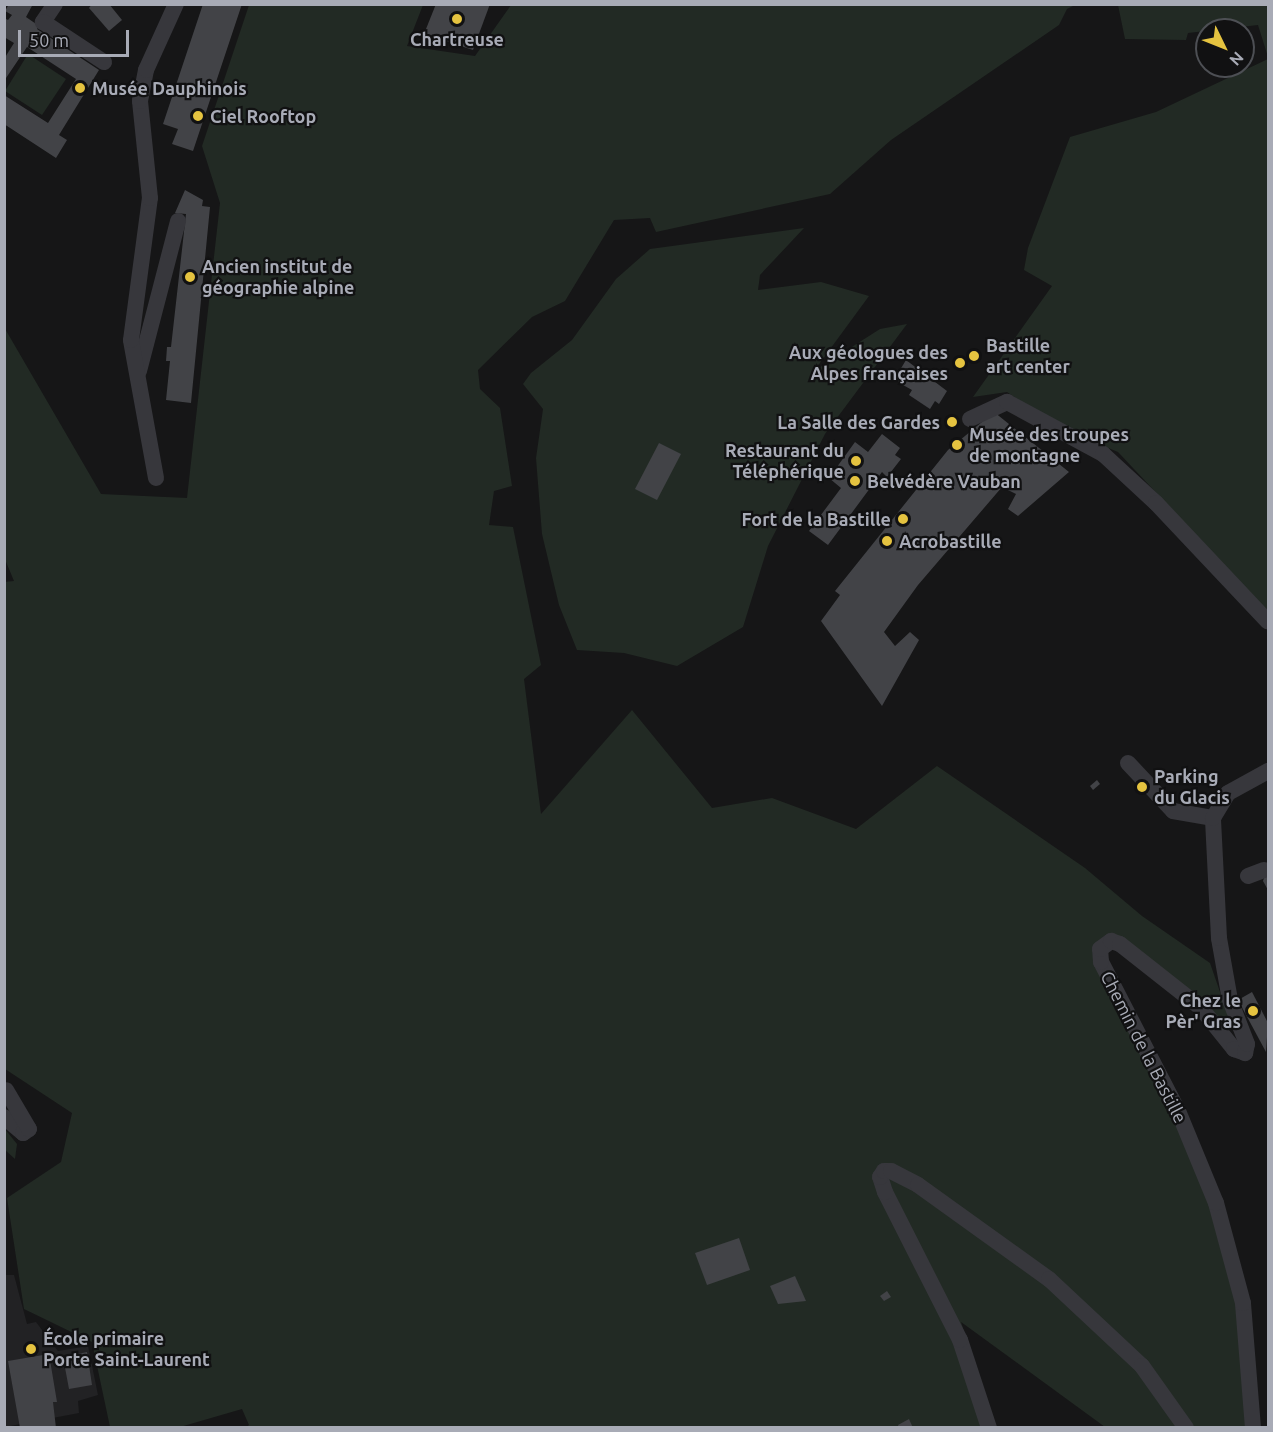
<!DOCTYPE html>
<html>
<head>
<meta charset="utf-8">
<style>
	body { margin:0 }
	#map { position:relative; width:1273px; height:1432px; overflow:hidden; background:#161617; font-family:Ubuntu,sans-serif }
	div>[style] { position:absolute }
	.built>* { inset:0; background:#222224 }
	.green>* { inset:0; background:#222a24 }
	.building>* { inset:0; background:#424347 }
	.minor>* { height:16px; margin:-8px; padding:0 8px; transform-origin:8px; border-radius:8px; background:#37373c }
	.dots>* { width:16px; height:16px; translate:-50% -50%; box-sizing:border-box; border:3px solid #111112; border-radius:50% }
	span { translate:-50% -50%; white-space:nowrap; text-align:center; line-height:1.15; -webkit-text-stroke:4.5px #111112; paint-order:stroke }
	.poi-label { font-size:18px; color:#a8abb6; font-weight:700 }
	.left { translate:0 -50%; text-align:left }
	.right { translate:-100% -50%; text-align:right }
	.street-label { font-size:18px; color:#a8abb6 }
	.frame { position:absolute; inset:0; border:6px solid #a8abb6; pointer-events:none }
	.north { position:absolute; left:1195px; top:18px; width:60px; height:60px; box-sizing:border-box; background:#111112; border:2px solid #4d4f54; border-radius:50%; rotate:133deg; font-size:16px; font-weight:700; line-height:24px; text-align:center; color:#a8abb6 }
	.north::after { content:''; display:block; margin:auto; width:21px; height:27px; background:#e5c340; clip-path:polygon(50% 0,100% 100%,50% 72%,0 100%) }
	.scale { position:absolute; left:18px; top:30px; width:111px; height:27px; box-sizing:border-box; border:3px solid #a8abb6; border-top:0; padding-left:8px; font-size:18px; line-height:21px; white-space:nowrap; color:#a8abb6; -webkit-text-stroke:4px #111112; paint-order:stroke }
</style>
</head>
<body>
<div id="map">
	<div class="built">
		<div style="clip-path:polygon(4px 1275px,14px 1275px,27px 1324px,36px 1322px,58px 1351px,88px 1346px,98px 1395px,78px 1401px,79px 1413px,5px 1427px)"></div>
	</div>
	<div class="green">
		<div style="clip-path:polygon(249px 5px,423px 5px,407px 46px,475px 56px,511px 5px,1075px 5px,1067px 9px,1059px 25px,891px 140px,830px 194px,656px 232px,650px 218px,614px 220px,565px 301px,532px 317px,478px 370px,480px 389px,500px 408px,512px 486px,494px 491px,489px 525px,513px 527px,541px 665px,524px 679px,541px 814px,632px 710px,712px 808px,772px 798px,856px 829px,937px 766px,1085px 868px,1142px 916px,1210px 963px,1229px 1018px,1225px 1024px,1120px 944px,1100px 949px,1178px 1111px,1243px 1303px,1253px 1427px,1105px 1427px,961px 1322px,995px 1427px,245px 1428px,249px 1425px,242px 1409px,180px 1427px,110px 1427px,92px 1342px,24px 1309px,7px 1198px,61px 1162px,72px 1113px,5px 1069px,4px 582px,14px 581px,4px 557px,4px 327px,101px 494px,187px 498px,220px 203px,202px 146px)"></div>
		<div style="clip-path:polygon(1118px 5px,1268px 5px,1268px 57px,1258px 25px,1188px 33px,1186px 40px,1125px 39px)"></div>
		<div style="clip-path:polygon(28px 54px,66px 79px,42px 115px,5px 91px)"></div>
		<div style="clip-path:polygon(1268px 59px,1268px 612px,1118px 452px,1060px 428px,1007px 392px,973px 397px,1052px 286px,1024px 270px,1028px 248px,1070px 137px,1156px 112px)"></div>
		<div style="clip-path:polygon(804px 228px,760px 275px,758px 290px,821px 282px,869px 296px,814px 371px,880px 329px,907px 324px,825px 434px,768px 546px,743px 627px,677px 666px,624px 653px,577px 650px,559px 605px,542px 534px,536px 458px,543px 409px,523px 384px,531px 373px,572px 340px,616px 279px,650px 249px)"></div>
		<div style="clip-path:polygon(4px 1128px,17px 1144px,15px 1159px,5px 1150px)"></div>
	</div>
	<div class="building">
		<div style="clip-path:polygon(9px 4px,33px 4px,26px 17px,39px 26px,37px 29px,99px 70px,59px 135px,67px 140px,56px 158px,4px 124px,4px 95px,48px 123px,76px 79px,27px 47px,4px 81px,4px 59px,14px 43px,4px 37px,4px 18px,8px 20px,12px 15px,5px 11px)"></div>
		<div style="clip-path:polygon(92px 4px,109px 4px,122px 20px,109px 31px,89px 8px)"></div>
		<div style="clip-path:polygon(203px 4px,242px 4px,193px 151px,172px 144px,178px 129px,163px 124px)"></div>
		<div style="clip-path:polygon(436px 4px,490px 4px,473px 50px,424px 34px)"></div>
		<div style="clip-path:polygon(185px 190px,203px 200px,202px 206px,210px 207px,191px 403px,166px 400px,170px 361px,166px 361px,167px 347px,171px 347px,186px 214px,175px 213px)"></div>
		<div style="clip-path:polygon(906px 360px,947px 391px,939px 404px,935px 401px,930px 409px,909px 395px,912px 390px,894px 380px)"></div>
		<div style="clip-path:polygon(994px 412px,1069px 472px,1018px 516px,1008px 509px,1016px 494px,1002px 487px,918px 585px,884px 632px,895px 646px,910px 632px,919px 640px,882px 706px,821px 621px,840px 595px,835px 591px,948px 450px)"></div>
		<div style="clip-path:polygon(882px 434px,900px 448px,895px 455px,901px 459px,887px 477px,882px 472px,828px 545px,809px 531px,841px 488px,829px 478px,855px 442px,868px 452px)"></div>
		<div style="clip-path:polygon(659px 443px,681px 454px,657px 500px,635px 489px)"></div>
		<div style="clip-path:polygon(1097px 780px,1100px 784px,1093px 790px,1090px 786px)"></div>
		<div style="clip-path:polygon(1265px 875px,1268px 877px,1268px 890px,1263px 881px)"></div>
		<div style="clip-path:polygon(1252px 992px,1268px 1023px,1266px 1052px,1238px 1000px)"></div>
		<div style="clip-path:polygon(739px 1238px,750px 1270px,707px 1285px,695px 1253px)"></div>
		<div style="clip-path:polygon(795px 1276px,806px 1301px,778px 1304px,770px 1286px)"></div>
		<div style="clip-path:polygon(887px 1291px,891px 1297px,884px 1301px,880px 1296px)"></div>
		<div style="clip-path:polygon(87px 1352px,92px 1385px,69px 1389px,63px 1357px)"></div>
		<div style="clip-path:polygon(49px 1354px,57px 1402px,53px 1402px,56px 1428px,20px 1428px,8px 1361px)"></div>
		<div style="clip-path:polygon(909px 1419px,913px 1428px,899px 1428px,898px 1425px)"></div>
	</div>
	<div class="minor">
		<div style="left:55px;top:4px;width:22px;rotate:124deg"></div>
		<div style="left:43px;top:22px;width:73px;rotate:33.3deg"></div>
		<div style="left:139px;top:371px;width:155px;rotate:-75.4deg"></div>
		<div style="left:970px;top:419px;width:41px;rotate:-24.7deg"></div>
		<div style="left:1007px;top:402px;width:109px;rotate:28.4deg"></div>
		<div style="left:1103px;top:454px;width:72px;rotate:42.8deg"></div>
		<div style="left:1156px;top:503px;width:163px;rotate:46.7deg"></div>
		<div style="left:156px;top:478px;width:140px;rotate:-100.3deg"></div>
		<div style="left:131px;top:340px;width:143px;rotate:-82.4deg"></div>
		<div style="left:150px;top:198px;width:98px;rotate:-95.9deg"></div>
		<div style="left:140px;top:101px;width:32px;rotate:-79deg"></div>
		<div style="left:146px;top:70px;width:72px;rotate:-65.6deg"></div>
		<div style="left:1128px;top:763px;width:66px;rotate:46.8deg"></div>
		<div style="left:1173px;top:811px;width:41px;rotate:9.9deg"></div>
		<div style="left:1248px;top:876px;width:17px;rotate:-21deg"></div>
		<div style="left:4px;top:1117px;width:25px;rotate:40deg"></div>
		<div style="left:23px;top:1133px;width:7px;rotate:-34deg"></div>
		<div style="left:29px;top:1129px;width:45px;rotate:-120.5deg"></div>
		<div style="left:989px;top:1428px;width:93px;rotate:-108.2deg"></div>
		<div style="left:960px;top:1340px;width:166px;rotate:-116.9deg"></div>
		<div style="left:885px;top:1192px;width:16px;rotate:-108deg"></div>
		<div style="left:880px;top:1177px;width:7px;rotate:-56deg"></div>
		<div style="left:884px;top:1171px;width:7px"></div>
		<div style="left:891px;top:1171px;width:30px;rotate:27deg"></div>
		<div style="left:918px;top:1185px;width:161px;rotate:35.7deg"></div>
		<div style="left:1049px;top:1279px;width:127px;rotate:43.1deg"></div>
		<div style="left:1142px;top:1366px;width:76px;rotate:54.6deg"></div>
		<div style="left:1253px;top:1428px;width:125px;rotate:-94.6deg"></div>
		<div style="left:1243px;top:1303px;width:104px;rotate:-105.1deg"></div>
		<div style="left:1216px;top:1203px;width:100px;rotate:-112.4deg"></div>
		<div style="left:1178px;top:1111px;width:168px;rotate:-117.3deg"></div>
		<div style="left:1101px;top:962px;width:13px;rotate:-94deg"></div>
		<div style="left:1100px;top:949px;width:14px;rotate:-36deg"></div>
		<div style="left:1111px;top:941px;width:9px;rotate:18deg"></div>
		<div style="left:1120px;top:944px;width:103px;rotate:38.3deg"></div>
		<div style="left:1201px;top:1008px;width:53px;rotate:51.2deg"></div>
		<div style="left:1234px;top:1049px;width:12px;rotate:20deg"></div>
		<div style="left:1245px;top:1053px;width:9px;rotate:-77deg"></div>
		<div style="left:1247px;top:1044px;width:47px;rotate:-111.1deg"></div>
		<div style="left:1230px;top:1000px;width:63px;rotate:-100.1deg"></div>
		<div style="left:1219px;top:938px;width:120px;rotate:-92.9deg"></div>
		<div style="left:1213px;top:818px;width:29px;rotate:-59deg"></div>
		<div style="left:1228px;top:793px;width:46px;rotate:-28.8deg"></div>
	</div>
	<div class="dots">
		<div style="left:457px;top:19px;background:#e5c340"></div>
		<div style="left:80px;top:88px;background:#e5c340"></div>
		<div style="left:198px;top:116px;background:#e5c340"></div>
		<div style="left:190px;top:277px;background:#e5c340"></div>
		<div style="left:974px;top:356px;background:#e5c340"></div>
		<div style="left:960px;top:363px;background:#e5c340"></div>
		<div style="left:952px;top:422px;background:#e5c340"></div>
		<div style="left:957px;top:445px;background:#e5c340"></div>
		<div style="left:856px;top:461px;background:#e5c340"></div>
		<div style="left:855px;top:481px;background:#e5c340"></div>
		<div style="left:903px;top:519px;background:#e5c340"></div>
		<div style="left:887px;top:541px;background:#e5c340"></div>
		<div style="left:1142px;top:787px;background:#e5c340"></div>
		<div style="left:1253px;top:1011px;background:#e5c340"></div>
		<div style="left:31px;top:1349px;background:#e5c340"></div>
	</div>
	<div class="poi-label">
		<span style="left:457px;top:39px">Chartreuse</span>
		<span class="left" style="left:92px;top:88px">Musée Dauphinois</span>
		<span class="left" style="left:210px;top:116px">Ciel Rooftop</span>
		<span class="left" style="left:202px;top:277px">Ancien institut de<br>géographie alpine</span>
		<span class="left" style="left:986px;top:356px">Bastille<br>art center</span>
		<span class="right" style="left:948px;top:363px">Aux géologues des<br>Alpes françaises</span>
		<span class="right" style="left:940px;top:422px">La Salle des Gardes</span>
		<span class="left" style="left:969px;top:445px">Musée des troupes<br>de montagne</span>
		<span class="right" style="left:844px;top:461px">Restaurant du<br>Téléphérique</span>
		<span class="left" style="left:867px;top:481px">Belvédère Vauban</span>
		<span class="right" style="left:891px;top:519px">Fort de la Bastille</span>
		<span class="left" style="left:899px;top:541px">Acrobastille</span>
		<span class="left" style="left:1154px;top:787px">Parking<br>du Glacis</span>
		<span class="right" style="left:1241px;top:1011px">Chez le<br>Pèr' Gras</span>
		<span class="left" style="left:43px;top:1349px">École primaire<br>Porte Saint-Laurent</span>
	</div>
	<div class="street-label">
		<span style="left:1144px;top:1047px;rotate:63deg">Chemin de la Bastille</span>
	</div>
	<div class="frame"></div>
	<div class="north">N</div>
	<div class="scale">50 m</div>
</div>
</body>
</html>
